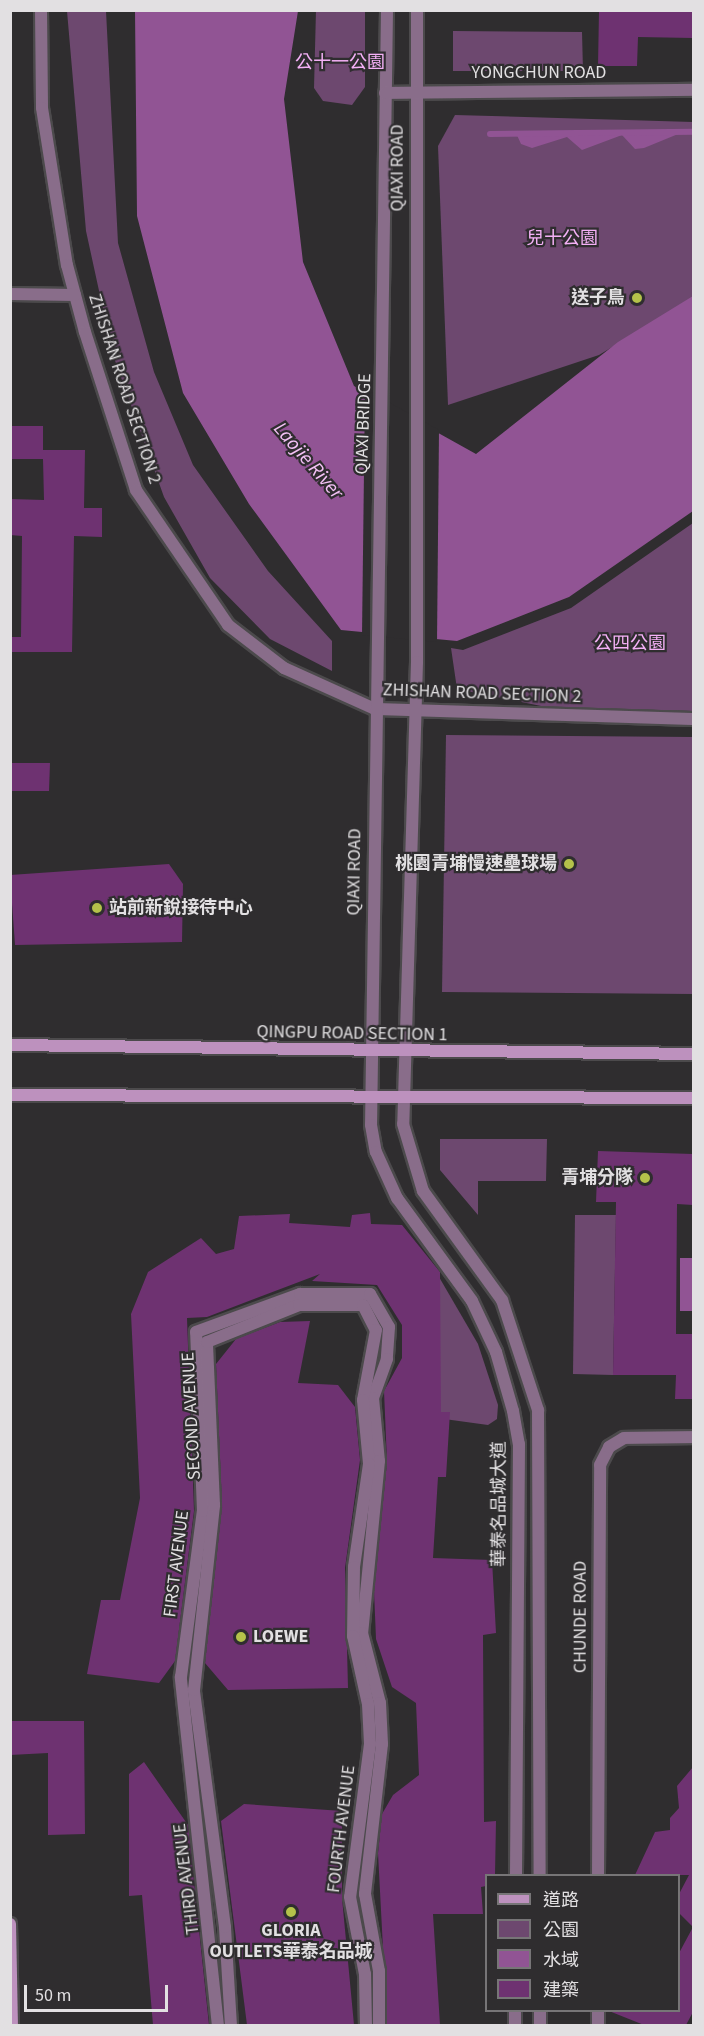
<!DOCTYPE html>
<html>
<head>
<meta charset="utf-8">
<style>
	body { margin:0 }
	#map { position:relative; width:704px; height:2036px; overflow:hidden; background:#2f2d2f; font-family:"Source Sans 3","Noto Sans TC",sans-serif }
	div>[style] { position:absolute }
	.green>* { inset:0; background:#6d486f }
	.water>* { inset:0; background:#915494 }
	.pier>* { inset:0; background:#2f2d2f }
	.stream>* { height:6px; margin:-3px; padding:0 3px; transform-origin:3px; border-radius:3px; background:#915494 }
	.building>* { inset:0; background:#6e3271 }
	.roads { filter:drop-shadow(2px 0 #4c4a4c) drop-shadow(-2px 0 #4c4a4c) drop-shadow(0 2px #4c4a4c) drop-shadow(0 -2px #4c4a4c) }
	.street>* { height:12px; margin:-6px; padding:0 6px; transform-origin:6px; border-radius:6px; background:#896d8a }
	.secondary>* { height:12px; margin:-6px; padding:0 6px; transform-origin:6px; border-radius:6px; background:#bd91be }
	.dots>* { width:16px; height:16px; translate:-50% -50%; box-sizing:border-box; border:3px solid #2f2d2f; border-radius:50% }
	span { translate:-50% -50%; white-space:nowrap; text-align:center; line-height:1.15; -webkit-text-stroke:4.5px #2f2d2f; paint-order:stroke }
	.park-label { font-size:18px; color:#f4b0f6 }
	.street-label { font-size:18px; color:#e2e0e2 }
	.poi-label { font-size:18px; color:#e2e0e2; font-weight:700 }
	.right { translate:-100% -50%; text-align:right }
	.left { translate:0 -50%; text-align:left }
	.water-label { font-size:20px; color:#f4c1f6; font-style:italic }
	.frame { position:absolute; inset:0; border:12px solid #e2e0e2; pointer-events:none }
	.legend { position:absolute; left:485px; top:1874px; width:195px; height:138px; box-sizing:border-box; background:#2f2d2f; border:2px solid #777577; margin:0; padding:8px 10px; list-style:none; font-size:18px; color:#e2e0e2 }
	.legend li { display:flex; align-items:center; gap:12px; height:30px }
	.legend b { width:30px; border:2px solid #777577 }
	.scale { position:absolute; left:24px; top:1985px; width:144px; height:27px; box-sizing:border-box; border:3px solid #e2e0e2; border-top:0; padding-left:8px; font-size:18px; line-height:21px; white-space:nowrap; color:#e2e0e2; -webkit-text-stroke:4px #2f2d2f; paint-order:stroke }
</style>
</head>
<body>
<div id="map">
	<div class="green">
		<div style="clip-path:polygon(316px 10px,365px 11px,365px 87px,352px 105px,323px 101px,314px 88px)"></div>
		<div style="clip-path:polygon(67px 11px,106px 11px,118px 243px,154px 372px,193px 465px,268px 571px,332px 641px,332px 671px,270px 639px,210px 578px,164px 497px,113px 355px,86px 231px)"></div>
		<div style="clip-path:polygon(453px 31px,582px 32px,583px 71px,453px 71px)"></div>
		<div style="clip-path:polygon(455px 115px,693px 122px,693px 298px,599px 355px,448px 405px,438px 146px)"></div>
		<div style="clip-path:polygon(693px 523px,693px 711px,546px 707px,457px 689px,451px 648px,463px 650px,571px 608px)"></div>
		<div style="clip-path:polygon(446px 735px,693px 737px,693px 994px,442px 992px)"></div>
		<div style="clip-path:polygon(440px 1139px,547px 1139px,546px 1181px,478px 1181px,478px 1215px,440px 1170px)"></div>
		<div style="clip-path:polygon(575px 1215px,616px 1215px,613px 1375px,573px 1374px)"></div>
		<div style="clip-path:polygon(439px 1277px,478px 1344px,498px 1405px,497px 1419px,488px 1425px,437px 1418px)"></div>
	</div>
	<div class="water">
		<div style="clip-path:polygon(135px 11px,298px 11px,284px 99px,303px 262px,354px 386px,476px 454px,618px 342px,693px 296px,693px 511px,569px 597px,457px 641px,341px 630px,249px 504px,183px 393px,137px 216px)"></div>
		<div style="clip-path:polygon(683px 132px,644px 148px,635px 149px,622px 135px,582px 150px,567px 137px,532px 148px,521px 144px,516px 133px)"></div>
		<div style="clip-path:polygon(680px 1258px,693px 1258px,693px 1311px,680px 1311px)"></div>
	</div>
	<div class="pier">
		<div style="clip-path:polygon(365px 389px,439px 430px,437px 642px,362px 635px)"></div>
	</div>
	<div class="stream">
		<div style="left:490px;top:134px;width:204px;rotate:-0.6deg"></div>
	</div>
	<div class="building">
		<div style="clip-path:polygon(599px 10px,693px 10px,693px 38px,638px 37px,637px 66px,598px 66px)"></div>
		<div style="clip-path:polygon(10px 426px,43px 426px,43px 450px,85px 450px,84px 508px,102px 508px,102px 537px,74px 536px,72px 652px,10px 652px,10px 637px,21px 637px,22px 536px,10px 535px,10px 499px,44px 500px,43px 459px,10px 459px)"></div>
		<div style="clip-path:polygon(10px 763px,50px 763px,49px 791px,10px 791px)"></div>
		<div style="clip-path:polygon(169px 864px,183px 884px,182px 942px,15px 945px,10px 875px)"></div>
		<div style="clip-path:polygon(598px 1151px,693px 1154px,693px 1205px,677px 1204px,676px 1334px,693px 1334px,693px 1399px,675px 1399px,676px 1375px,613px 1375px,616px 1202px,596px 1202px)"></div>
		<div style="clip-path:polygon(370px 1213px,371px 1224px,402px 1225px,440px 1272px,441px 1412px,450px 1412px,446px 1477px,438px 1477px,433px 1558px,492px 1560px,496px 1633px,483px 1635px,484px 1822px,496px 1821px,495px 1875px,486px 1875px,486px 1886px,481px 1887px,483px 1914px,433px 1914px,440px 2025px,387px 2025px,378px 1853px,382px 1814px,393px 1795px,419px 1775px,416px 1703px,392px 1687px,376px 1639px,374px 1591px,387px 1462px,384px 1391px,402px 1358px,402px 1325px,377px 1285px,312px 1281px,320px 1274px,207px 1317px,187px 1318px,194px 1511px,175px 1661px,159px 1683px,87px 1674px,101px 1600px,120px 1600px,140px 1498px,131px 1314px,148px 1272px,201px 1238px,216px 1254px,234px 1249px,239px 1216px,290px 1214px,289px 1223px,350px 1227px,352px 1215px)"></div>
		<div style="clip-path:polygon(310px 1321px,298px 1383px,338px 1385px,355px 1407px,360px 1460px,345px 1568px,348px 1688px,228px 1690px,205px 1663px,222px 1506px,216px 1364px,236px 1339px,280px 1322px)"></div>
		<div style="clip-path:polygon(10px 1721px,84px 1721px,85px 1834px,48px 1835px,48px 1753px,10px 1755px)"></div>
		<div style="clip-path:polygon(144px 1762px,188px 1825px,209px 2025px,153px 2025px,142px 1895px,129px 1896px,129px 1774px)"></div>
		<div style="clip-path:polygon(693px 1767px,693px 1927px,678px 1912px,678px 1896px,689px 1875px,635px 1875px,655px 1832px,670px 1830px,670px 1818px,679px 1808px,677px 1786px)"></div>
		<div style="clip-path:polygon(244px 1804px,342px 1811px,342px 1898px,354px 2025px,247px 2025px,221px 1821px)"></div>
		<div style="clip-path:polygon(693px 1927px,693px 2012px,686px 2025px,644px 2025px,609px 2011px,678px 2010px,678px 1955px)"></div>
	</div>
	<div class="roads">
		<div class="street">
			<div style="left:41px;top:10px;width:98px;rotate:89.4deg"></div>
			<div style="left:42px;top:108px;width:159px;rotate:81deg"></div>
			<div style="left:67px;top:265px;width:69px;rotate:75deg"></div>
			<div style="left:85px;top:332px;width:166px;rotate:72.1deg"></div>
			<div style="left:136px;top:490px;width:163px;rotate:55.7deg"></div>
			<div style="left:228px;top:625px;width:71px;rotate:37.5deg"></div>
			<div style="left:284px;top:668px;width:100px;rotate:24.3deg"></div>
			<div style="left:375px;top:709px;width:319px;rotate:1.8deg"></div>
			<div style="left:387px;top:10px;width:1115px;rotate:90.82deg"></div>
			<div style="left:371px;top:1125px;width:27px;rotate:80deg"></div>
			<div style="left:376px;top:1152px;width:51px;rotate:65.5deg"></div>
			<div style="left:397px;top:1198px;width:127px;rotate:53.9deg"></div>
			<div style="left:472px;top:1301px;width:56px;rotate:64.8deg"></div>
			<div style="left:496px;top:1352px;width:61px;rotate:73.9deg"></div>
			<div style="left:513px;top:1411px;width:34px;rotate:80deg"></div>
			<div style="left:519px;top:1444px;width:432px;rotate:90.4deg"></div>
			<div style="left:417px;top:10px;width:652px;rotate:90deg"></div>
			<div style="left:417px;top:662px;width:462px;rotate:91.7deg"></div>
			<div style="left:403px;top:1124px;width:70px;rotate:73.4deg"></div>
			<div style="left:423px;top:1191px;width:135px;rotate:54.1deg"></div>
			<div style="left:502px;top:1300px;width:116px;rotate:71.9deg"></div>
			<div style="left:538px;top:1410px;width:466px;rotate:89.8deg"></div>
			<div style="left:385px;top:93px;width:309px;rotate:-0.6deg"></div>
			<div style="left:10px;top:294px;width:65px;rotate:0.9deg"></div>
			<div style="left:598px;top:1876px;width:411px;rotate:-89.7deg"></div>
			<div style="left:600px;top:1465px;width:20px;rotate:-63deg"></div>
			<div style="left:609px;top:1447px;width:17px;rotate:-31deg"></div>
			<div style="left:624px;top:1438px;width:70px;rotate:-0.8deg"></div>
			<div style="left:218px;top:2026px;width:351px;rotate:-96.1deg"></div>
			<div style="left:181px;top:1677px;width:167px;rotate:-82.5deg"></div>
			<div style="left:203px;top:1511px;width:179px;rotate:-92.2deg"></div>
			<div style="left:196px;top:1332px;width:111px;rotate:-20.1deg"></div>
			<div style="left:300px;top:1294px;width:70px"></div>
			<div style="left:370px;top:1294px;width:38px;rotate:60deg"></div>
			<div style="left:389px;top:1327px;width:32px;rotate:94deg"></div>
			<div style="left:387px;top:1359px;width:41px;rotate:109.7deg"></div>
			<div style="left:373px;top:1398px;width:63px;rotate:84.6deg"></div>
			<div style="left:379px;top:1461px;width:173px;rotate:95.6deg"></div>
			<div style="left:362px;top:1633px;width:72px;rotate:75.6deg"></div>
			<div style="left:380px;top:1703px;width:41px;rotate:87.2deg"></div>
			<div style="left:382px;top:1744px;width:151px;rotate:96.5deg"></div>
			<div style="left:365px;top:1894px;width:78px;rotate:79.7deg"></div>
			<div style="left:379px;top:1971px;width:55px;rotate:90deg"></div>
			<div style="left:231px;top:2026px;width:99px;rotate:-93.5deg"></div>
			<div style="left:225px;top:1927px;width:239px;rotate:-97.5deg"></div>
			<div style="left:194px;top:1690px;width:186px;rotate:-83.8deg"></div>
			<div style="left:214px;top:1505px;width:163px;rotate:-92.5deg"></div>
			<div style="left:207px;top:1342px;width:99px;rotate:-21.9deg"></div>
			<div style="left:299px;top:1305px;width:64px"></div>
			<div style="left:363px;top:1305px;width:28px;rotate:63deg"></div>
			<div style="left:376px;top:1330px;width:71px;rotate:100.5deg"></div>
			<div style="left:363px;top:1400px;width:64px;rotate:84.6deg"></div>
			<div style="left:369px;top:1464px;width:104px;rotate:98.3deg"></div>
			<div style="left:354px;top:1567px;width:69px;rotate:90.8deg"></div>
			<div style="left:353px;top:1636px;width:70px;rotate:77.6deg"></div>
			<div style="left:368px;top:1704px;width:40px;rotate:87.1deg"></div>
			<div style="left:370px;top:1744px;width:154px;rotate:97.4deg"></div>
			<div style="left:350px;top:1897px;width:78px;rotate:79deg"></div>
			<div style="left:365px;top:1974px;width:52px;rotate:88.9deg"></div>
			<div style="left:515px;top:2026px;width:16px;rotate:-90deg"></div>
			<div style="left:540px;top:2026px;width:16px;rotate:-90deg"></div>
			<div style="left:598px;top:2026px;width:16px;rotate:-90deg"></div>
		</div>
		<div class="secondary">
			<div style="left:10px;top:1045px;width:684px;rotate:0.75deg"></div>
			<div style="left:10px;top:1095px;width:684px;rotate:0.25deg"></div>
			<div style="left:10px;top:1924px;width:102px;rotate:88.9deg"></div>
		</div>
	</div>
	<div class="dots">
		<div style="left:637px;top:298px;background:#b4c24a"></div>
		<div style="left:569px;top:864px;background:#b4c24a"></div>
		<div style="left:97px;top:908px;background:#b4c24a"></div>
		<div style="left:645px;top:1178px;background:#b4c24a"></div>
		<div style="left:241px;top:1637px;background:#b4c24a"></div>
		<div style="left:291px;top:1912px;background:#b4c24a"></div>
	</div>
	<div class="park-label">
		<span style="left:340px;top:63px">公十一公園</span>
		<span style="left:562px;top:239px">兒十公園</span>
		<span style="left:630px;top:644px">公四公園</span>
	</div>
	<div class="street-label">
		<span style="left:539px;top:73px">YONGCHUN ROAD</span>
		<span style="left:398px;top:168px;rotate:-90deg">QIAXI ROAD</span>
		<span style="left:124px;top:389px;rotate:72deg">ZHISHAN ROAD SECTION 2</span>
		<span style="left:364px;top:424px;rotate:-88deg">QIAXI BRIDGE</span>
		<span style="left:482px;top:694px;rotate:2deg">ZHISHAN ROAD SECTION 2</span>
		<span style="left:355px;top:872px;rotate:-89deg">QIAXI ROAD</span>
		<span style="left:352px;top:1034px;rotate:1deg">QINGPU ROAD SECTION 1</span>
		<span style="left:192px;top:1416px;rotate:-93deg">SECOND AVENUE</span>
		<span style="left:500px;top:1504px;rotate:-90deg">華泰名品城大道</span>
		<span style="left:177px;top:1564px;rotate:-83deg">FIRST AVENUE</span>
		<span style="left:581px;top:1617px;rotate:-90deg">CHUNDE ROAD</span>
		<span style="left:342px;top:1829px;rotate:-83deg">FOURTH AVENUE</span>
		<span style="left:187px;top:1879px;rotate:-97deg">THIRD AVENUE</span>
	</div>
	<div class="poi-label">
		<span class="right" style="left:625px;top:298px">送子鳥</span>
		<span class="right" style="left:557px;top:864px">桃園青埔慢速壘球場</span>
		<span class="left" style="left:109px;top:908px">站前新銳接待中心</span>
		<span class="right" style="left:633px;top:1178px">青埔分隊</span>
		<span class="left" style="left:253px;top:1637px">LOEWE</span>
		<span style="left:291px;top:1942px">GLORIA<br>OUTLETS華泰名品城</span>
	</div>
	<div class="water-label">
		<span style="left:308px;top:461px;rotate:49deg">Laojie River</span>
	</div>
	<div class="frame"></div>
	<ul class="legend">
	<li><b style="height:8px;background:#bd91be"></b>道路</li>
	<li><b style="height:16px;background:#6d486f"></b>公園</li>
	<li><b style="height:16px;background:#915494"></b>水域</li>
	<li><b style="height:16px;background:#6e3271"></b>建築</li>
	</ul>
	<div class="scale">50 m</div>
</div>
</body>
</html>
